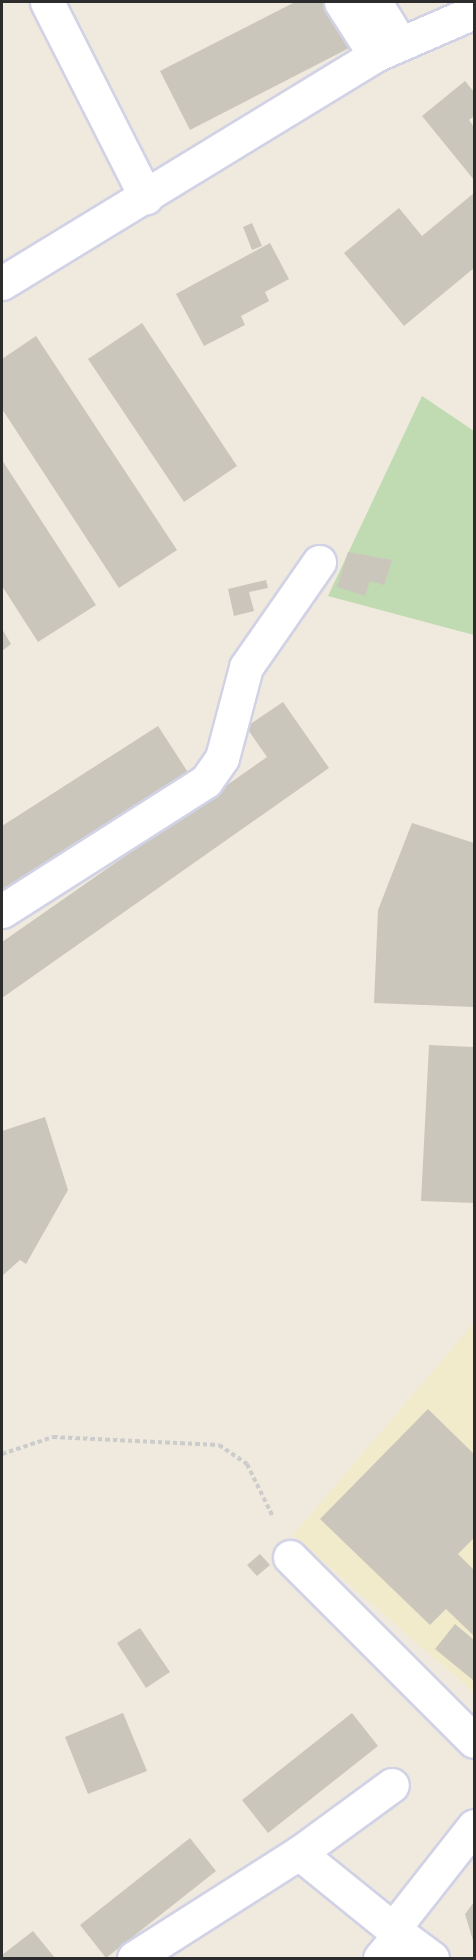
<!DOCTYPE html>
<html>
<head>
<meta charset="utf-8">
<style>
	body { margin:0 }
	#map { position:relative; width:476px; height:1960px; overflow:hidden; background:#efeadd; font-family:"Open Sans",sans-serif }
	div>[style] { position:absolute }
	.education>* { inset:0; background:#f1ebcb }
	.cemetery>* { inset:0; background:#c0dab2 }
	.building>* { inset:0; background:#cac6bc }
	.path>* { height:4px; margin-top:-2px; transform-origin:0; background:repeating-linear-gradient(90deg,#ccc 0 4.5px,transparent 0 7.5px) }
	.roads { filter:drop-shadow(2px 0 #d2d2e6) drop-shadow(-2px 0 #d2d2e6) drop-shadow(0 2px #d2d2e6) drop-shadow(0 -2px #d2d2e6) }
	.minor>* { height:33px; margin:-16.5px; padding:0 16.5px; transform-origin:16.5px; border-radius:16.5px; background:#fff }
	span { translate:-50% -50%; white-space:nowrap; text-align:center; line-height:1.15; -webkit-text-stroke:4.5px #fff; paint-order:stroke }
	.frame { position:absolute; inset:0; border:3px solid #2c2c2c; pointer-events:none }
</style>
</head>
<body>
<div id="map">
	<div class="education">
		<div style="clip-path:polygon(474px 1323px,474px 1693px,293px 1535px)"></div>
	</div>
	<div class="cemetery">
		<div style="clip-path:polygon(422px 396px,474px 431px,474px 635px,328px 596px)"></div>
	</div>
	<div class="building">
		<div style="clip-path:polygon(295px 2px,333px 2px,355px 45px,190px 130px,160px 71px)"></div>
		<div style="clip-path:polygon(465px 81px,474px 92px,474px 116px,469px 120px,474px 127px,474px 180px,422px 116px)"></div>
		<div style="clip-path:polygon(474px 193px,474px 268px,404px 326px,344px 253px,399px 208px,422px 236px)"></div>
		<div style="clip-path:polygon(252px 223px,262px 246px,252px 250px,243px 227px)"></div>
		<div style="clip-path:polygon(270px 243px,289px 279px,265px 292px,269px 301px,241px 316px,245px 325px,204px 346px,176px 294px)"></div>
		<div style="clip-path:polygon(142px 323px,237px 466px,184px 502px,88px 359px)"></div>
		<div style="clip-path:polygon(36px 336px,177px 550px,119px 588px,2px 409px,2px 359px)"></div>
		<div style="clip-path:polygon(2px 460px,96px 605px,38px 642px,2px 586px)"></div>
		<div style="clip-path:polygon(348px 552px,392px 560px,384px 585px,370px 581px,365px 596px,337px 587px)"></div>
		<div style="clip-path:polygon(266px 580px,268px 588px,249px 592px,254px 611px,234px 616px,228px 589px)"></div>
		<div style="clip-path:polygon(2px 629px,11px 644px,2px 651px)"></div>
		<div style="clip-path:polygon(283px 702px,329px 768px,2px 998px,2px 942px,267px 757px,246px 727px)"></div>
		<div style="clip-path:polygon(158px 726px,191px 777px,2px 898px,2px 826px)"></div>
		<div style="clip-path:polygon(412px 823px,474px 843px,474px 1007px,374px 1003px,378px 910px)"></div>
		<div style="clip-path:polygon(429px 1045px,474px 1047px,474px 1203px,421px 1201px)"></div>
		<div style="clip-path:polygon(45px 1117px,68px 1190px,26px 1264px,20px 1260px,2px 1276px,2px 1131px)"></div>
		<div style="clip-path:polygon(428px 1409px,474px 1454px,474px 1538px,458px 1554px,474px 1570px,474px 1636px,446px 1609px,430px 1625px,320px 1519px)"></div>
		<div style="clip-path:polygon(260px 1554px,270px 1565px,257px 1576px,247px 1565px)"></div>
		<div style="clip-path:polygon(455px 1624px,474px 1640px,474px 1681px,435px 1649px)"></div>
		<div style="clip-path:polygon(140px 1628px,170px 1672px,146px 1688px,117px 1643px)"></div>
		<div style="clip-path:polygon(123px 1713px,147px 1771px,88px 1794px,65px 1737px)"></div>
		<div style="clip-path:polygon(352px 1713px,378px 1746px,268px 1833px,242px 1800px)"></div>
		<div style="clip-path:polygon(190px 1838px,216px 1871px,106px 1958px,80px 1925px)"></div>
		<div style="clip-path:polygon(474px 1902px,474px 1944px,465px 1914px)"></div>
		<div style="clip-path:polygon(33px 1931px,55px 1958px,2px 1958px,2px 1955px)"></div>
	</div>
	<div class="path">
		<div style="left:2px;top:1454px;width:54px;rotate:-18.4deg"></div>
		<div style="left:53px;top:1437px;width:166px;rotate:2.8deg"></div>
		<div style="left:219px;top:1445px;width:34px;rotate:34deg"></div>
		<div style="left:247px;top:1464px;width:59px;rotate:63.9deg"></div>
	</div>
	<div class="roads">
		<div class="minor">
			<div style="left:47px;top:2px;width:219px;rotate:63.1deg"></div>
			<div style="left:341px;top:2px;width:63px;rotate:57.3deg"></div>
			<div style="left:375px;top:2px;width:48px;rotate:58.6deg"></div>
			<div style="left:2px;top:283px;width:437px;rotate:-31.4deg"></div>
			<div style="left:375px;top:55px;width:108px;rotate:-23.5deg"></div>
			<div style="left:2px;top:911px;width:242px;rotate:-32.5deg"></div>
			<div style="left:206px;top:781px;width:28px;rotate:-55deg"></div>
			<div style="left:222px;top:758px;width:94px;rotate:-75.2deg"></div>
			<div style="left:246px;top:667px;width:128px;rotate:-55.2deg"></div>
			<div style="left:290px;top:1557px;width:260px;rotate:45deg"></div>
			<div style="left:299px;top:1853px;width:121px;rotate:39deg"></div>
			<div style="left:134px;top:1958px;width:196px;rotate:-32.5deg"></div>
			<div style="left:299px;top:1853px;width:115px;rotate:-36.2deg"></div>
			<div style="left:380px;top:1958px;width:31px;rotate:-50deg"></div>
			<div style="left:432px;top:1958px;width:49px;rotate:-143.4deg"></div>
			<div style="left:393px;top:1929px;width:131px;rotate:-51.8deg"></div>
		</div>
	</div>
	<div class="frame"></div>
</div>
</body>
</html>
